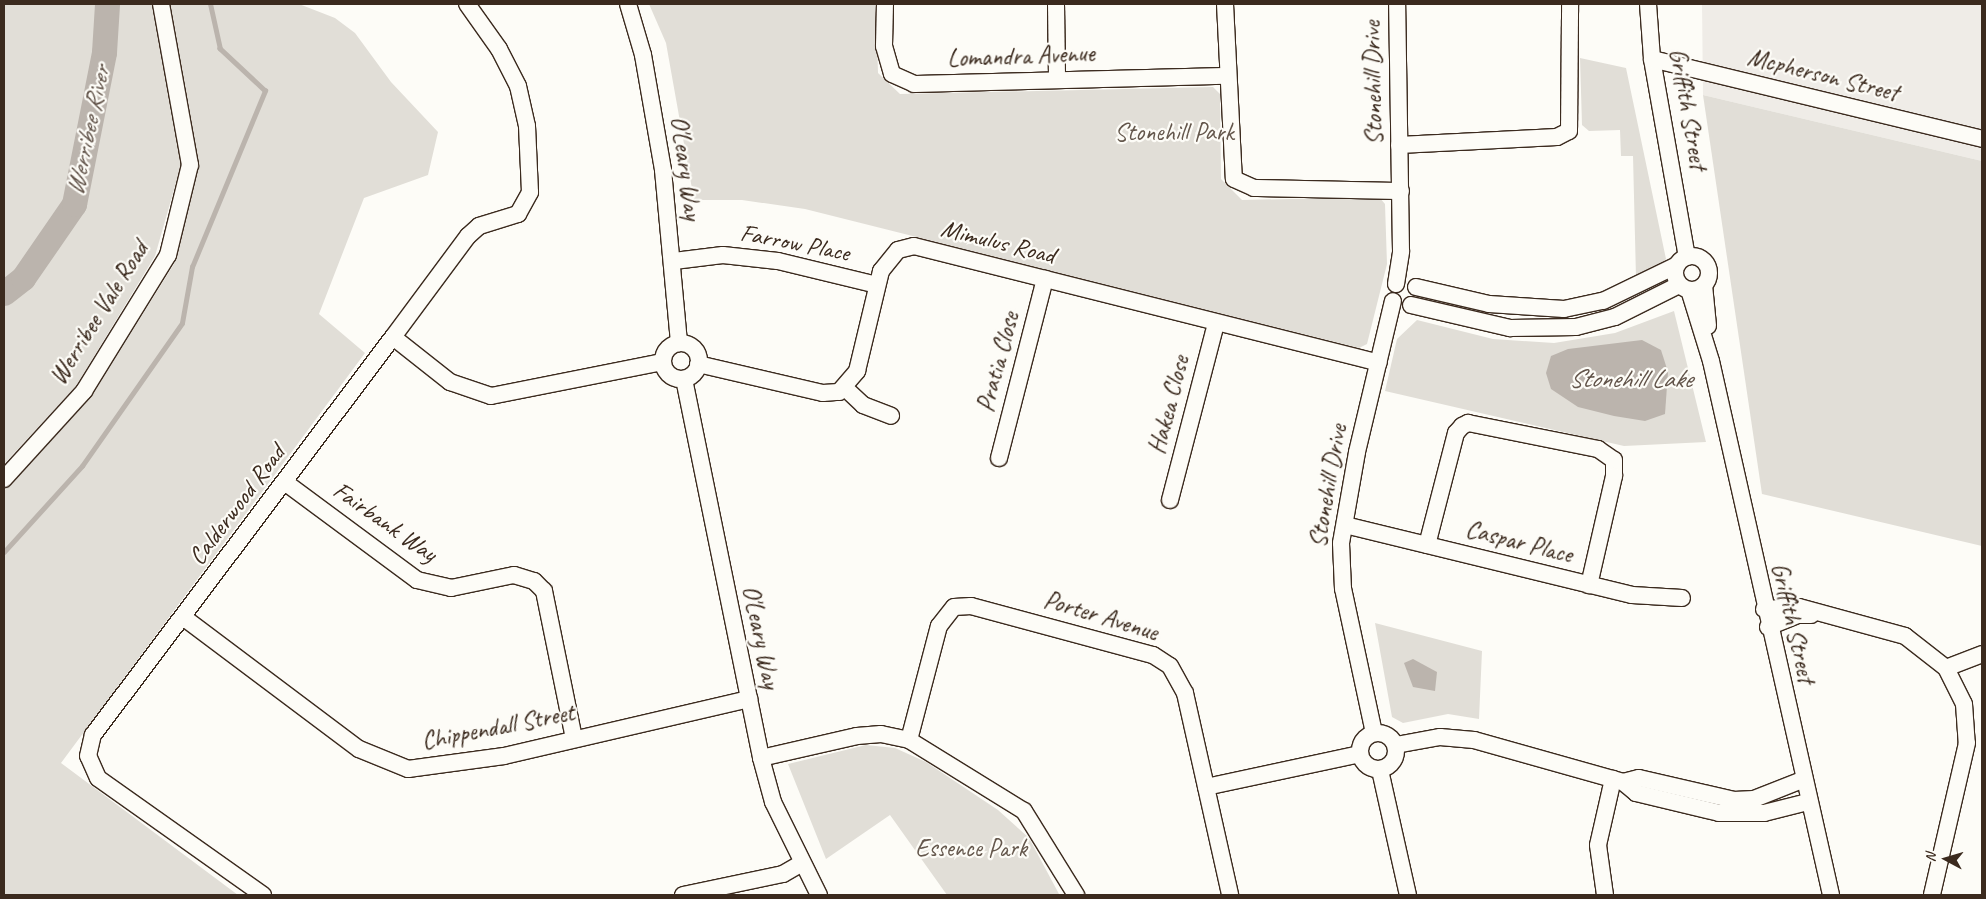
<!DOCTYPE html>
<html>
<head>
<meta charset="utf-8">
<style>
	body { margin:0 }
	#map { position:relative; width:1986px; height:899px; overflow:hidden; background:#fdfcf7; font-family:Caveat,sans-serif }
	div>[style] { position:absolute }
	.built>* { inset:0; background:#efece7 }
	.green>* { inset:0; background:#e1ded7 }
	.water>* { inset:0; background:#bbb4ad }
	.stream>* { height:4.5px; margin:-2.25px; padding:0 2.25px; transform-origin:2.25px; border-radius:2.25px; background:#bbb4ad }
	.river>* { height:25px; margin:-12.5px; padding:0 12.5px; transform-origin:12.5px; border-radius:12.5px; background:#bbb4ad }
	.roads { filter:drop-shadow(1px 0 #3b2a1e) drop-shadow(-1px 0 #3b2a1e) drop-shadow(0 1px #3b2a1e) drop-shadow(0 -1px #3b2a1e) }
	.minor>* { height:16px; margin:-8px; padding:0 8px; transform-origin:8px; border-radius:8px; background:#fdfcf7 }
	.minor>.ring { margin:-8px; padding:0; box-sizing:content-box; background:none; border:16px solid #fdfcf7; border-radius:50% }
	span { translate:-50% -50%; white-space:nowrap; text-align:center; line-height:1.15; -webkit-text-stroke:4.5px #fdfcf7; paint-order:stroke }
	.street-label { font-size:25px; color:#3b2a1e }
	.park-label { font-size:25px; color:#64574c }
	.water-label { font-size:26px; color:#615349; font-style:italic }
	.frame { position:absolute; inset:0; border:5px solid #3b2a1e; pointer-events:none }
	.north { position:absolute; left:1921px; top:834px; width:50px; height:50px; -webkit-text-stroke:4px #fdfcf7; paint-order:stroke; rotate:276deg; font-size:14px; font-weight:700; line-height:20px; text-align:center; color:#3b2a1e }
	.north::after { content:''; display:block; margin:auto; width:18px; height:22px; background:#3b2a1e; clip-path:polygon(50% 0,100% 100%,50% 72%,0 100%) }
</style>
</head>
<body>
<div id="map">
	<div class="built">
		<div style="clip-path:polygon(1702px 4px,1982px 4px,1982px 161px,1703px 95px)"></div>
	</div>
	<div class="green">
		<div style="clip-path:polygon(4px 4px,154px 4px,181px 165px,155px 256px,76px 386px,4px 464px)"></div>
		<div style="clip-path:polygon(169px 4px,299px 4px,335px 18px,355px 33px,391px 82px,438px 132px,428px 175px,364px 198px,319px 314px,365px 353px,61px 763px,238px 895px,4px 895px,4px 491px,93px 394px,174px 264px,198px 168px)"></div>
		<div style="clip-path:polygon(649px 4px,876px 4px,878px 73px,900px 94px,1213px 87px,1220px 94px,1221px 179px,1242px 200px,1379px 197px,1385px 204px,1387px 264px,1367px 344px,1359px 348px,805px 209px,742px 200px,694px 200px,666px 43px)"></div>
		<div style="clip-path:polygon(1580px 58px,1626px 68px,1666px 259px,1656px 270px,1636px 278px,1633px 156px,1621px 156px,1620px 130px,1589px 131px,1582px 125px)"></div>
		<div style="clip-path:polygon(1703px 95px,1982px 161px,1982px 546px,1762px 494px)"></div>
		<div style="clip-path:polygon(1674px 311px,1706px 442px,1624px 446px,1385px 391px,1397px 339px,1417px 320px,1493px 339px,1554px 343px,1615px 333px)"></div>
		<div style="clip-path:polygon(1375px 623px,1482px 651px,1479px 719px,1448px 714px,1403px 723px,1392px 717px)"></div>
		<div style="clip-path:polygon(866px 745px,895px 748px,926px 762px,998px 810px,1029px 838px,1059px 894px,947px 895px,890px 815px,826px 859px,788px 764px)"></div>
	</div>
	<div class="water">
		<div style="clip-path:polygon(1642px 340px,1661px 350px,1668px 372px,1665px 414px,1645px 421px,1614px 416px,1578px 407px,1551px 389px,1546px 373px,1551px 356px,1568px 349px)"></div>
		<div style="clip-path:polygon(1413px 659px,1437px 672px,1435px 691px,1413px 687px,1404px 663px)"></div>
	</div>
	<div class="stream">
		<div style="left:4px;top:552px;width:116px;rotate:-47.8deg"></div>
		<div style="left:82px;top:466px;width:174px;rotate:-55deg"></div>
		<div style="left:182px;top:323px;width:57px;rotate:-79.9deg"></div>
		<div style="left:192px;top:267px;width:191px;rotate:-67.5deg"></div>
		<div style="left:265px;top:91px;width:62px;rotate:-137deg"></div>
		<div style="left:220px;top:49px;width:46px;rotate:-102.5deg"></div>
	</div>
	<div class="river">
		<div style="left:4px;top:293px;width:24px;rotate:-38deg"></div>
		<div style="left:23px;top:278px;width:90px;rotate:-55.4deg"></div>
		<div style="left:74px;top:204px;width:155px;rotate:-78.8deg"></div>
		<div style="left:104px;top:52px;width:48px;rotate:-86.4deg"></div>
	</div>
	<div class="roads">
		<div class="minor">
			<div style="left:628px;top:4px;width:53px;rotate:73.6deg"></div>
			<div style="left:643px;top:55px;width:117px;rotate:80.1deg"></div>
			<div style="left:663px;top:170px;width:174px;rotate:84.7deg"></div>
			<div style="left:885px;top:4px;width:42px;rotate:91.4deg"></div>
			<div style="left:884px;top:46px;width:29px;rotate:74deg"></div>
			<div style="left:892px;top:74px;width:24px;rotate:24deg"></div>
			<div style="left:914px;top:84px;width:312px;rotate:-1.5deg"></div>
			<div style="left:1056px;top:4px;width:75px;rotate:89.2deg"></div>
			<div style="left:1225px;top:4px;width:175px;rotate:87.1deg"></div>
			<div style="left:1234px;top:179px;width:22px;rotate:24deg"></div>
			<div style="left:1254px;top:188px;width:147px;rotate:1.2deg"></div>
			<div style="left:1648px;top:4px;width:55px;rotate:85.8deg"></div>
			<div style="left:1652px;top:59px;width:201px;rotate:80deg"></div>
			<div style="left:1652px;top:59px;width:340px;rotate:13.6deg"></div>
			<div style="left:1399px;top:145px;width:158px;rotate:-2.9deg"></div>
			<div style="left:1557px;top:137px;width:13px;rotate:-27deg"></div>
			<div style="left:1569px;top:131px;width:127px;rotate:-89.5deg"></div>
			<div class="ring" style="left:1675px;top:256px;width:18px;height:18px"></div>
			<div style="left:674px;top:261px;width:49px;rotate:-7deg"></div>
			<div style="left:723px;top:255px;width:55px;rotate:6.2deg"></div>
			<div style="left:778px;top:261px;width:102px;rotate:13.6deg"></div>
			<div style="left:1396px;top:284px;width:33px;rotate:-81deg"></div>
			<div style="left:1401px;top:251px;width:247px;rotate:-90.9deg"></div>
			<div style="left:1704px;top:285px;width:41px;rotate:84.4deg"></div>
			<div style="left:1416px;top:287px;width:75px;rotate:13.1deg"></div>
			<div style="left:1489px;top:304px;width:75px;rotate:3.8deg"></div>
			<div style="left:1564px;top:309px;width:40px;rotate:-12deg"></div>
			<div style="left:1603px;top:301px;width:82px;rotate:-25.9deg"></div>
			<div style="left:1689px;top:290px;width:74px;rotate:72.8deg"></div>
			<div style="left:1711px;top:361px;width:547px;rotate:77.33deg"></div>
			<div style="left:1411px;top:305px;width:102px;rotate:13.1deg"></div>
			<div style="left:1510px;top:328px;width:66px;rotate:-0.9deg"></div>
			<div style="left:1576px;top:327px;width:40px;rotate:-14.4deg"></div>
			<div style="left:1615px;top:317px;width:72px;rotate:-26.6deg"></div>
			<div style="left:393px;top:337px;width:126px;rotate:-53.4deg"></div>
			<div style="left:468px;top:236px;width:15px;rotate:-42deg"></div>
			<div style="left:479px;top:226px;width:41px;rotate:-17.1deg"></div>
			<div style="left:518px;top:214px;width:25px;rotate:-61deg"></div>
			<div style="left:530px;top:192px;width:66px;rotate:-92.6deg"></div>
			<div style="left:527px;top:126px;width:41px;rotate:-102.7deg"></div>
			<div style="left:518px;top:86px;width:42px;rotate:-117.2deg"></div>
			<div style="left:499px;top:49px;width:55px;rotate:-125.4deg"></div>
			<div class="ring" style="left:663px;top:343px;width:20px;height:20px"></div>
			<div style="left:698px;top:364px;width:128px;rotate:13.1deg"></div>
			<div style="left:823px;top:393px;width:16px;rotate:-4deg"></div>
			<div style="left:839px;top:392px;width:28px;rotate:-49deg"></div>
			<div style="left:857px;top:371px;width:103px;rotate:-76.5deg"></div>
			<div style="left:881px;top:271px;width:27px;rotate:-51deg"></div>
			<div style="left:898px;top:250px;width:16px;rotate:-14deg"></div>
			<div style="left:914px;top:246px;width:479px;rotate:14.1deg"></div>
			<div style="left:684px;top:379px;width:387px;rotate:78.5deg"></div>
			<div style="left:761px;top:758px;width:46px;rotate:74.7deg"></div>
			<div style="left:773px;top:802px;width:104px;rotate:63.7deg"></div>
			<div style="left:845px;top:388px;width:25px;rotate:43deg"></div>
			<div style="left:863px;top:405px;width:30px;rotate:21deg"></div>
			<div style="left:999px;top:458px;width:185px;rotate:-75.6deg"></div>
			<div style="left:4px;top:479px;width:119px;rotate:-47.7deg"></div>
			<div style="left:84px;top:391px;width:160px;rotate:-58.3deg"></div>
			<div style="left:168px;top:255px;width:93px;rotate:-76.3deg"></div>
			<div style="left:190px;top:165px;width:164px;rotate:-100.2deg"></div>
			<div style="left:286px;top:483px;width:163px;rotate:36.5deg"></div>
			<div style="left:417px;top:580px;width:35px;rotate:13deg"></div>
			<div style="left:451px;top:588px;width:64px;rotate:-11.7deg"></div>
			<div style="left:514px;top:575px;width:21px;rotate:17deg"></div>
			<div style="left:534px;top:581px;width:14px;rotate:45deg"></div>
			<div style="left:544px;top:591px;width:150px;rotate:78.5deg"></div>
			<div style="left:1170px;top:500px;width:183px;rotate:-75.4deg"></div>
			<div style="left:1345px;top:525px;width:295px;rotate:13.7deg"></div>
			<div style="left:1632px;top:595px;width:50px;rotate:3.4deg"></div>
			<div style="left:1427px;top:545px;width:116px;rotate:-75.5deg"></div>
			<div style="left:1456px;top:433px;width:9px;rotate:-49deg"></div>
			<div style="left:1462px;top:426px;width:7px;rotate:-27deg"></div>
			<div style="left:1468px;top:423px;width:133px;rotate:11.3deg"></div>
			<div style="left:1598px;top:449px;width:19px;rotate:35deg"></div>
			<div style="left:1614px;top:460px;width:16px;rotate:90deg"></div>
			<div style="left:1614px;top:476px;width:112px;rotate:102.9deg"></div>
			<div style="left:1764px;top:609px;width:35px;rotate:-3deg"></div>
			<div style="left:1799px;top:607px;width:110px;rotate:15.3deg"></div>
			<div style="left:1905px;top:636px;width:52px;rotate:38deg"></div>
			<div style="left:1946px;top:668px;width:40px;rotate:63.4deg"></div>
			<div style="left:1964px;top:704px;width:39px;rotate:86deg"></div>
			<div style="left:1967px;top:743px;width:156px;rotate:103deg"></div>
			<div style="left:183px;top:617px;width:220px;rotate:36.9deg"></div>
			<div style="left:359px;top:749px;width:53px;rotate:22.2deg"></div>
			<div style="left:408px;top:769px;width:97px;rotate:-7.7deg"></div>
			<div style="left:504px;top:756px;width:252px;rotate:-13.1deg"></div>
			<div style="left:1768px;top:627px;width:32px;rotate:-22deg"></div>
			<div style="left:1798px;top:615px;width:13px"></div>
			<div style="left:1946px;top:668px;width:39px;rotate:-21deg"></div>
			<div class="ring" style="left:1360px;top:733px;width:20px;height:20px"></div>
			<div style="left:1374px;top:733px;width:147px;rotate:-102.1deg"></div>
			<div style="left:1343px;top:589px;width:46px;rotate:-92.5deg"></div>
			<div style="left:1341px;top:543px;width:92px;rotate:-80deg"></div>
			<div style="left:1357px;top:452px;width:155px;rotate:-76.6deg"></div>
			<div style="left:909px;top:740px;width:118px;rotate:-75.3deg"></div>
			<div style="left:939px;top:626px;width:24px;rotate:-52deg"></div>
			<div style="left:954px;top:607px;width:17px;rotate:-3deg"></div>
			<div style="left:971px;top:606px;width:188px;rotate:15.1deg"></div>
			<div style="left:1153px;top:655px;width:20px;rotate:33deg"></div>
			<div style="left:1170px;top:666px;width:31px;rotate:61deg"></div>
			<div style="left:1185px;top:693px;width:207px;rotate:77.4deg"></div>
			<div style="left:1396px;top:745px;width:45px;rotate:-10.3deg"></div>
			<div style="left:1440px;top:737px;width:34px;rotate:5deg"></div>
			<div style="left:1474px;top:740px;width:155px;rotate:15.7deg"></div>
			<div style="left:1623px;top:782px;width:17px;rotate:40deg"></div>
			<div style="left:1636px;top:793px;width:85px;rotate:13.5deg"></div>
			<div style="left:1719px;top:813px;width:45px"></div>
			<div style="left:1764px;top:813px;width:44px;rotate:-14.3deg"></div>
			<div style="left:761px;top:758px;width:98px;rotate:-12.9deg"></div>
			<div style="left:857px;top:736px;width:24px;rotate:-5deg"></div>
			<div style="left:881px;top:734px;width:29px;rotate:12deg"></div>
			<div style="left:909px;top:740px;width:135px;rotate:31.7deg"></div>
			<div style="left:1024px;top:811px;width:99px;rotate:58.2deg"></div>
			<div style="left:1380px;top:770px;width:128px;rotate:77.4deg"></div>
			<div style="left:1623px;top:782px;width:16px;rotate:-14deg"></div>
			<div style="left:1639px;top:778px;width:98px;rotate:13deg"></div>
			<div style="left:1734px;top:800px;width:20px;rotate:-3deg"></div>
			<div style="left:1754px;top:799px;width:52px;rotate:-21.6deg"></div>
			<div style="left:1206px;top:787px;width:157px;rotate:-12.1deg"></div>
			<div style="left:263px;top:895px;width:202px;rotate:-144.7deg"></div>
			<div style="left:98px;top:778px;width:24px;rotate:-114deg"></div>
			<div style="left:88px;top:756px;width:22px;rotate:-77deg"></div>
			<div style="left:93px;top:735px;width:498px;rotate:-53deg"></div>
			<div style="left:393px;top:337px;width:73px;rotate:38.3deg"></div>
			<div style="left:450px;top:382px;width:43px;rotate:18.9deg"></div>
			<div style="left:491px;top:396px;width:174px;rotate:-11.2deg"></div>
			<div style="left:683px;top:895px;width:102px;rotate:-11.9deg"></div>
			<div style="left:783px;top:874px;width:22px;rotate:-30deg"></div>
			<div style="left:1605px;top:895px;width:50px;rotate:-98deg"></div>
			<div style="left:1598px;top:845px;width:68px;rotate:-77.2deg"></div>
		</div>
	</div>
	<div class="street-label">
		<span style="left:1021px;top:56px;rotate:-2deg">Lomandra Avenue</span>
		<span style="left:1823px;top:75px;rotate:14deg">Mcpherson Street</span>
		<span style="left:1373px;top:83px;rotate:-91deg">Stonehill Drive</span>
		<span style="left:1688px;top:109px;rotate:80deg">Griffith Street</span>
		<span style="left:686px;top:168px;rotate:82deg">O'Leary Way</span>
		<span style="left:998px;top:242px;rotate:14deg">Mimulus Road</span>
		<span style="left:795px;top:243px;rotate:11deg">Farrow Place</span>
		<span style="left:99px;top:313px;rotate:-58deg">Werribee Vale Road</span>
		<span style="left:998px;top:362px;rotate:-75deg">Pratia Close</span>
		<span style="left:1169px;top:405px;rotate:-76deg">Hakea Close</span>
		<span style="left:1328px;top:486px;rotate:-80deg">Stonehill Drive</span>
		<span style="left:237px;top:505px;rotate:-53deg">Calderwood Road</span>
		<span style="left:385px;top:522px;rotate:35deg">Fairbank Way</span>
		<span style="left:1519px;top:542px;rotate:14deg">Caspar Place</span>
		<span style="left:1101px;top:616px;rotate:17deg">Porter Avenue</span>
		<span style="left:1793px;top:623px;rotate:77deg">Griffith Street</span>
		<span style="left:761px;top:637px;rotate:78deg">O'Leary Way</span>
		<span style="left:498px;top:727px;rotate:-11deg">Chippendall Street</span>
	</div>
	<div class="park-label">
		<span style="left:1174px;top:132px">Stonehill Park</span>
		<span style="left:971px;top:848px">Essence Park</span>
	</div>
	<div class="water-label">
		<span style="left:88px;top:131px;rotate:-78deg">Werribee River</span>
		<span style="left:1630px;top:379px">Stonehill Lake</span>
	</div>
	<div class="frame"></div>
	<div class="north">N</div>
</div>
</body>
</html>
